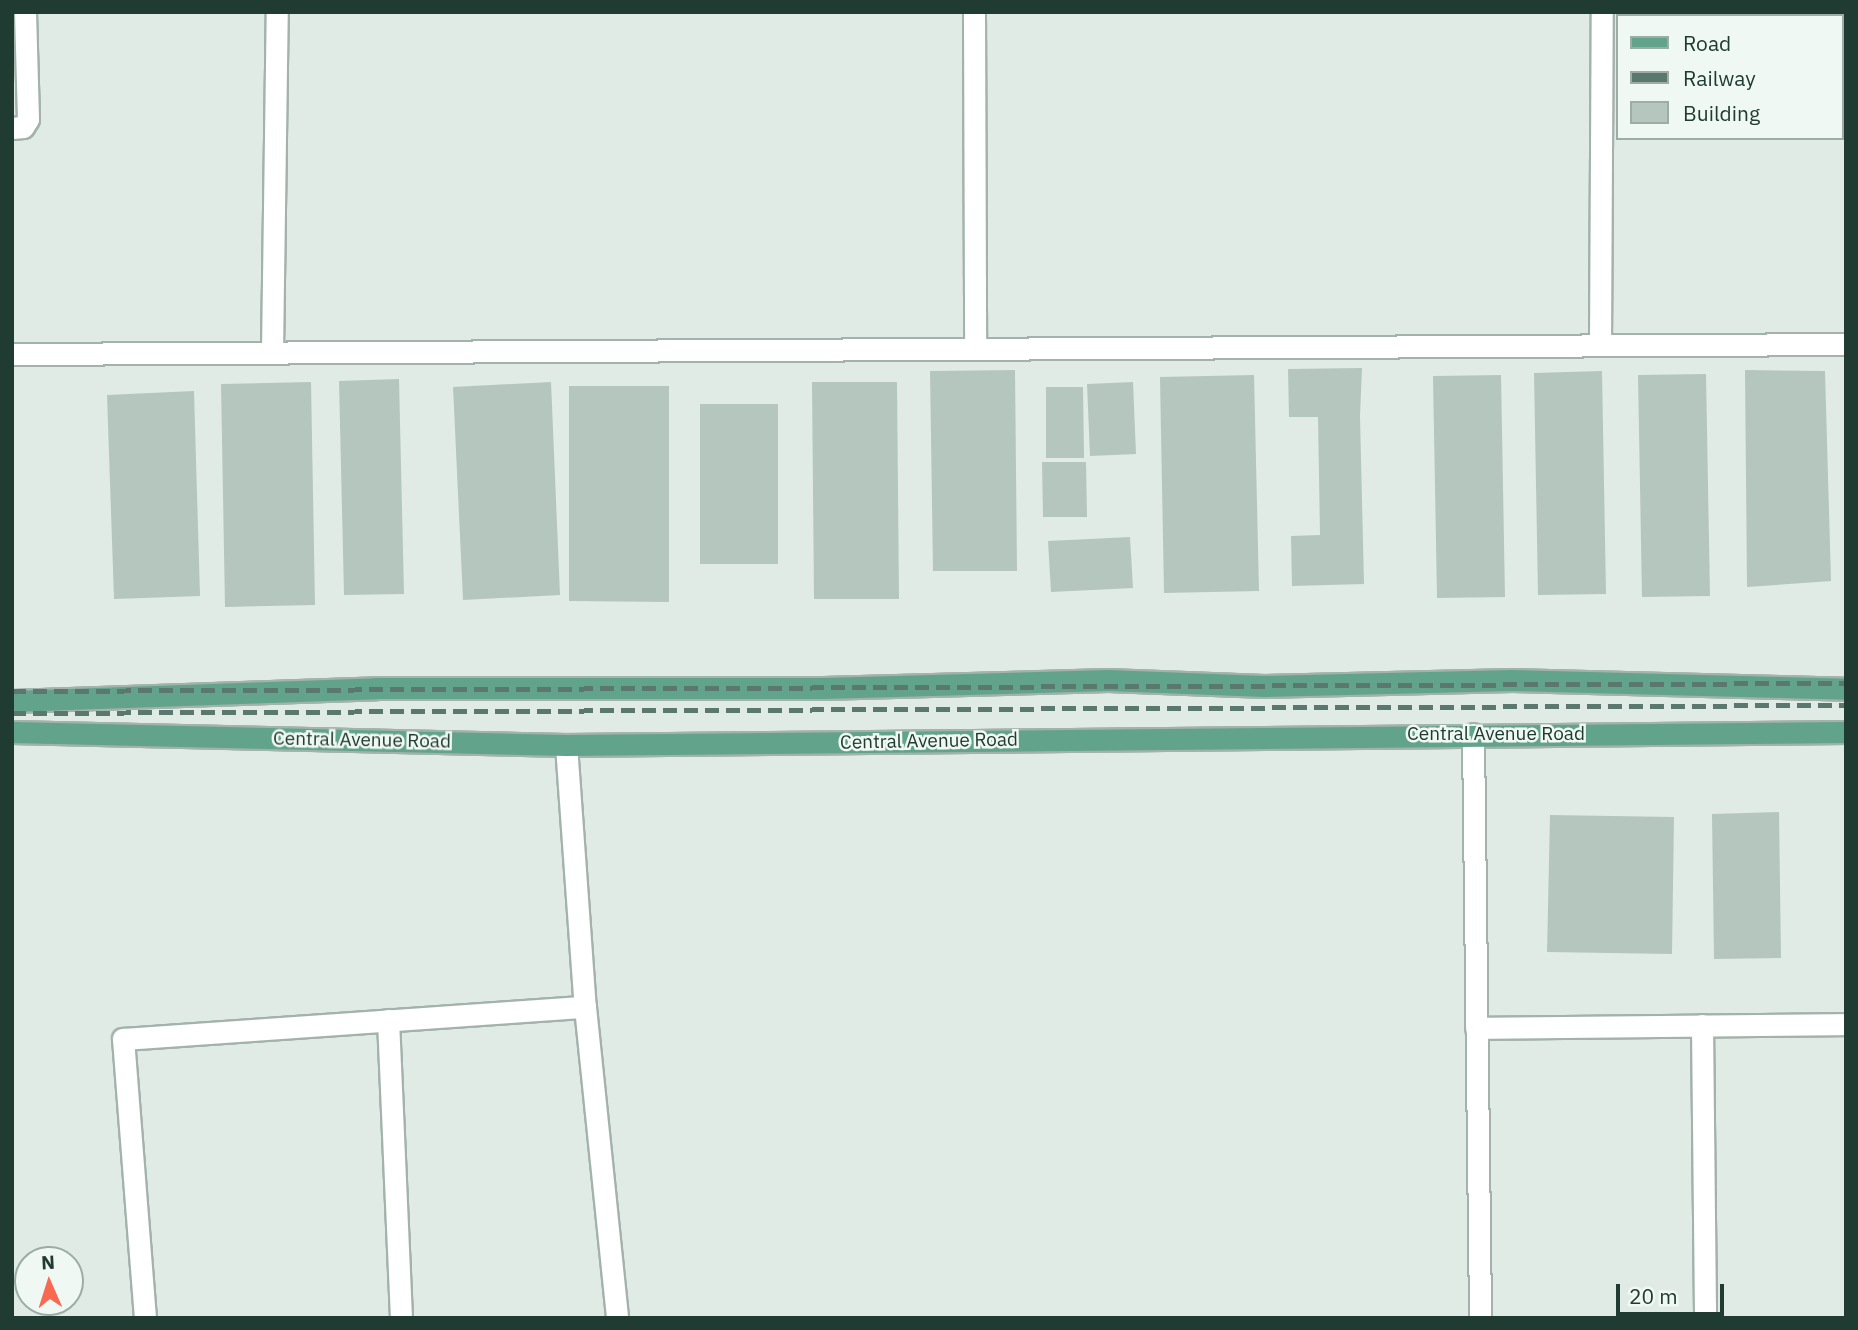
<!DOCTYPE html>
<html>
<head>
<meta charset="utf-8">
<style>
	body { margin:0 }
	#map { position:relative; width:1858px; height:1330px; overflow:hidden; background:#e0ebe5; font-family:"IBM Plex Sans",sans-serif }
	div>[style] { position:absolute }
	.building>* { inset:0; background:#b5c6be }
	.roads { filter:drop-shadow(2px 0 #a3b3ac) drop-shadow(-2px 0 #a3b3ac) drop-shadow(0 2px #a3b3ac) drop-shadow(0 -2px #a3b3ac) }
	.minor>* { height:21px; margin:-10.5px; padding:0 10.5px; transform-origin:10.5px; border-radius:10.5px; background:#fff }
	.major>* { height:21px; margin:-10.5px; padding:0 10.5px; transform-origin:10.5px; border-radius:10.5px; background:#62a38c }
	.rail>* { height:5px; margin-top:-2.5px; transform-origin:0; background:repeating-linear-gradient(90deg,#5a786d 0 14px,transparent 0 21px) }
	span { translate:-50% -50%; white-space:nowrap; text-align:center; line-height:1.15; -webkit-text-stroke:5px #f0f8f3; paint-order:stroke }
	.street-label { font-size:19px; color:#203c32 }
	.frame { position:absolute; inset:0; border:14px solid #203c32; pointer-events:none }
	.legend { position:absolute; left:1616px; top:14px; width:228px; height:126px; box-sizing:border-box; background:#f0f8f3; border:2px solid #9dada6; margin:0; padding:9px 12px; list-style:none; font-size:21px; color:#203c32 }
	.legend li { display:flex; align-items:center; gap:14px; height:35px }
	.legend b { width:35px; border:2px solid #9dada6 }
	.north { position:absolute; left:14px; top:1246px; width:70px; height:70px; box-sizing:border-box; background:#f0f8f3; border:2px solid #9dada6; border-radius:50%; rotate:357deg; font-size:19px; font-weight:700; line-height:28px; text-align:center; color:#203c32 }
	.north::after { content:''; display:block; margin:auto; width:24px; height:32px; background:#f86951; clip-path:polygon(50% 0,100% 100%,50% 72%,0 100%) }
	.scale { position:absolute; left:1616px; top:1284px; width:108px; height:32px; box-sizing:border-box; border:4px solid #203c32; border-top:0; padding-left:9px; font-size:21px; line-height:24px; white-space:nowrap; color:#203c32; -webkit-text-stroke:5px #f0f8f3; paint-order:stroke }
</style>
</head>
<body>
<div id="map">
	<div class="building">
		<div style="clip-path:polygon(1362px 368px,1360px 416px,1364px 584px,1292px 586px,1291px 536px,1320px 535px,1318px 417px,1289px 417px,1288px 369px)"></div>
		<div style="clip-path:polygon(1015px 370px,1017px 571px,933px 571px,930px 371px)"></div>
		<div style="clip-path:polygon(1745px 370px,1825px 371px,1831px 581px,1747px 587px)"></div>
		<div style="clip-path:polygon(1602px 371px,1606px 594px,1538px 595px,1534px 373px)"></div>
		<div style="clip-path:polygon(1706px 374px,1710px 596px,1642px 597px,1638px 375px)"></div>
		<div style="clip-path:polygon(1254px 375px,1259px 591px,1164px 593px,1160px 377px)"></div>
		<div style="clip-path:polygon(1501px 375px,1505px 597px,1437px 598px,1433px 376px)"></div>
		<div style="clip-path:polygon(399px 379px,404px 594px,344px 595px,339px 381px)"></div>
		<div style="clip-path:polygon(311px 382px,315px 605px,225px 607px,221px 384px)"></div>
		<div style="clip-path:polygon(551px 382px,560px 595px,463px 600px,453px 387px)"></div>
		<div style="clip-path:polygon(812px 382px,897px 382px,899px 599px,814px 599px)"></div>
		<div style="clip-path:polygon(1133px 382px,1136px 454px,1090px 456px,1087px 384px)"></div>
		<div style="clip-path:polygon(569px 386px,669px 386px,669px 602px,569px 601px)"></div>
		<div style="clip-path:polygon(1046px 387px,1083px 387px,1084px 458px,1046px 458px)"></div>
		<div style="clip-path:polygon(194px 391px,200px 596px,114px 599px,107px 395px)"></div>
		<div style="clip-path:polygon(700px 404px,778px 404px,778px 564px,700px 564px)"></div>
		<div style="clip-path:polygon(1042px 462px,1086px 462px,1087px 517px,1043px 517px)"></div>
		<div style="clip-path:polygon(1130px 537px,1133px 588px,1051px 592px,1048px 541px)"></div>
		<div style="clip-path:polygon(1779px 812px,1781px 958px,1714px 959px,1712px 814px)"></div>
		<div style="clip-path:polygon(1550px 815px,1674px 817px,1672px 954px,1547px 952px)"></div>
	</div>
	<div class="roads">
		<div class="minor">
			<div style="left:974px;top:12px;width:336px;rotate:89.8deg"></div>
			<div style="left:12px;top:128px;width:11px;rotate:-5deg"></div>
			<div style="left:23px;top:127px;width:9px;rotate:-58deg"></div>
			<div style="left:28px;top:119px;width:107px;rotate:-91.6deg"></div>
			<div style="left:1600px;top:345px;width:333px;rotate:-89.7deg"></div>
			<div style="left:272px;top:352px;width:340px;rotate:-89.2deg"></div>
			<div style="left:12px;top:354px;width:1834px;rotate:-0.31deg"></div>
			<div style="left:1473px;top:734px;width:584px;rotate:89.31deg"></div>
			<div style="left:566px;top:745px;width:263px;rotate:85.9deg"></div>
			<div style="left:585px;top:1007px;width:313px;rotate:84.1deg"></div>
			<div style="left:388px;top:1020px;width:298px;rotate:87.5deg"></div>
			<div style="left:1702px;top:1025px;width:293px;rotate:89.4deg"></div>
			<div style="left:1476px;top:1028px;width:370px;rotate:-0.6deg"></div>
			<div style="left:145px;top:1318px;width:280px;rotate:-94.5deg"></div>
			<div style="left:123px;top:1039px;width:463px;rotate:-4deg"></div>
		</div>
		<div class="major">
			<div style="left:12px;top:701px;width:365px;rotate:-2deg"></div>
			<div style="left:377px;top:688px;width:446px"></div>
			<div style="left:823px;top:688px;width:285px;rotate:-1.6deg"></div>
			<div style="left:1108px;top:680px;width:156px;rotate:2.2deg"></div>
			<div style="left:1264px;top:686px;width:248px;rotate:-1.4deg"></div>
			<div style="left:1512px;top:680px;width:334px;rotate:1.5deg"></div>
			<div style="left:12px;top:732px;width:554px;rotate:1.34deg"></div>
			<div style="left:566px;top:745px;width:1280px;rotate:-0.58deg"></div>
		</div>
	</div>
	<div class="rail">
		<div style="left:12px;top:691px;width:1834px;rotate:-0.25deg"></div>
		<div style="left:12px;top:713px;width:1834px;rotate:-0.25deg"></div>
	</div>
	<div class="street-label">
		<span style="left:1496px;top:734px">Central Avenue Road</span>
		<span style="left:362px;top:740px;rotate:1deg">Central Avenue Road</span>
		<span style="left:929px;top:741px;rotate:-1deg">Central Avenue Road</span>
	</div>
	<div class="frame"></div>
	<ul class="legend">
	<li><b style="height:9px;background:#62a38c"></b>Road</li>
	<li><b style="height:9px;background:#5a786d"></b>Railway</li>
	<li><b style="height:19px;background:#b5c6be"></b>Building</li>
	</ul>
	<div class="north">N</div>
	<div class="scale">20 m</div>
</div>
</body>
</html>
